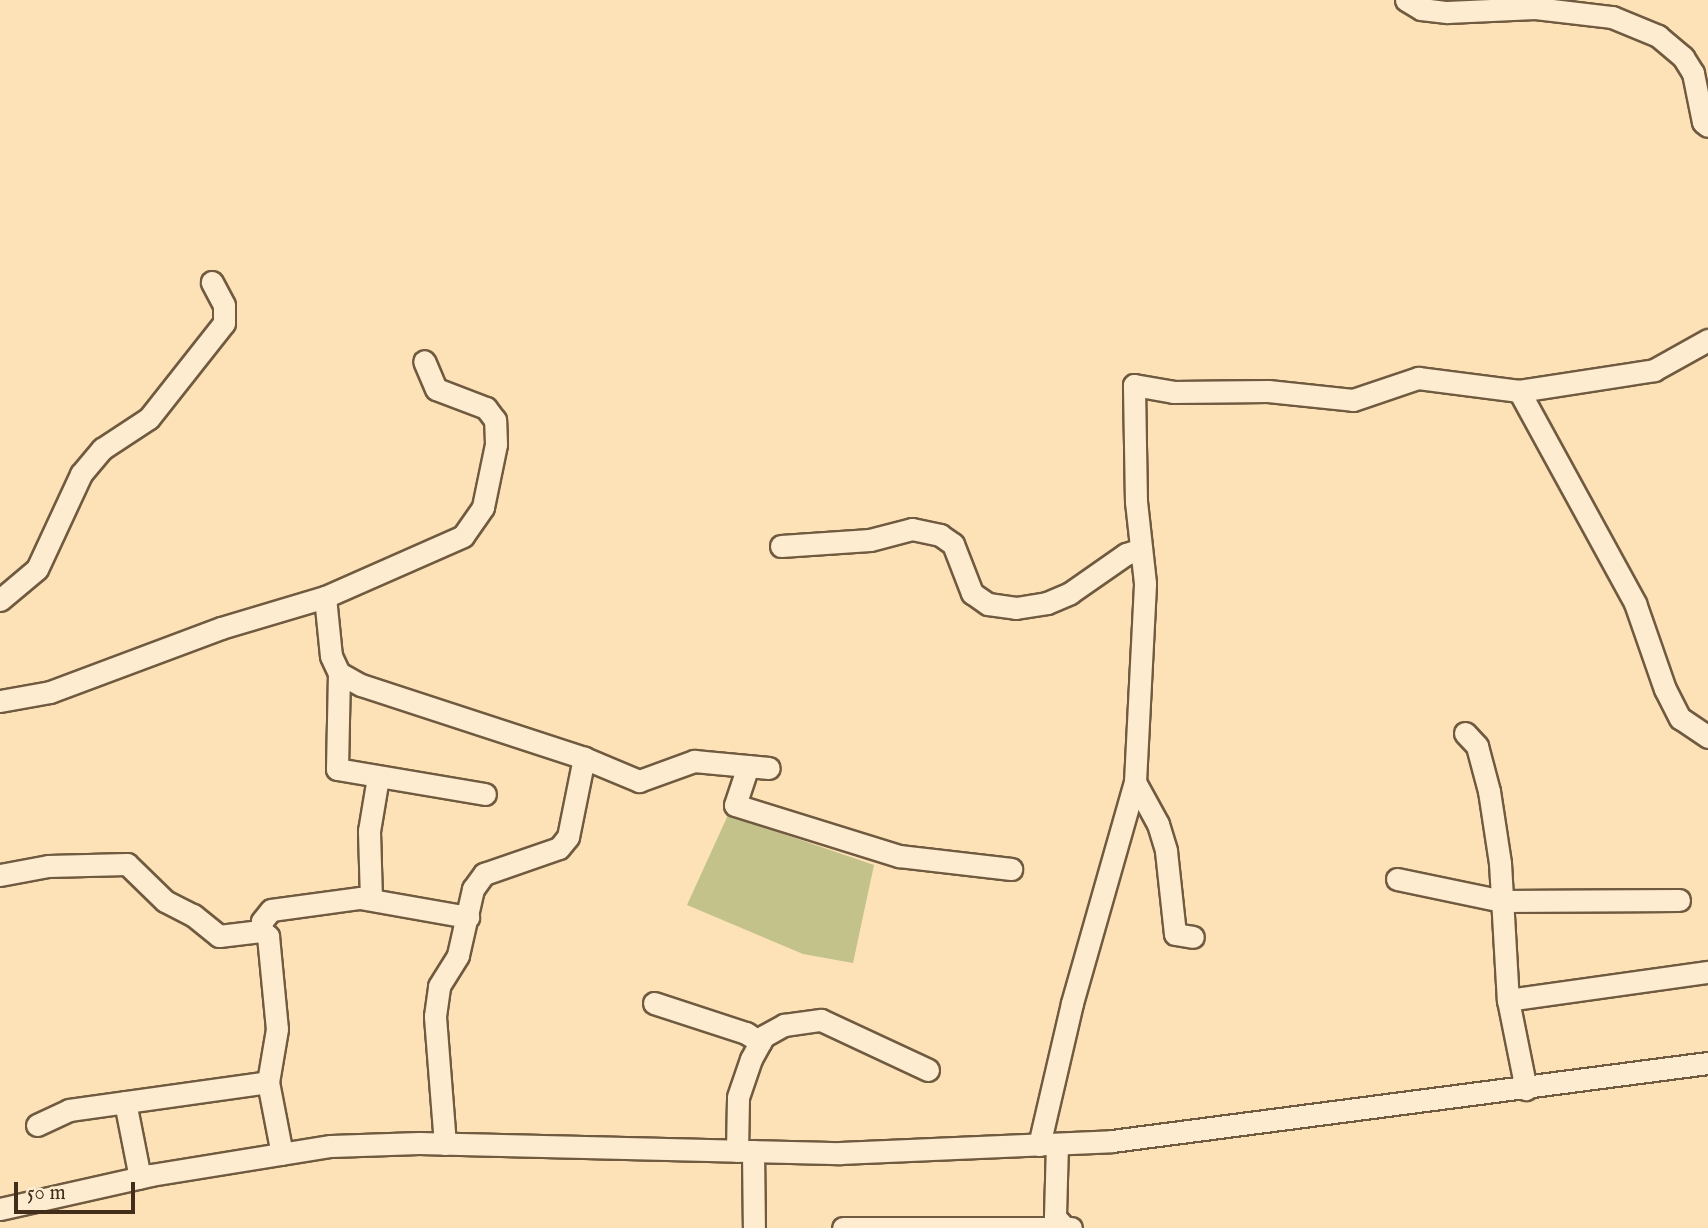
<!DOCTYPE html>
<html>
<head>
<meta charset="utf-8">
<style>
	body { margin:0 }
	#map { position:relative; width:1708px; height:1228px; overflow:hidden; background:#fce2b6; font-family:"IM FELL English",serif }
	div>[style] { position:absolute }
	.green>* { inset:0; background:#c3c28b }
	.roads { filter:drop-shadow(2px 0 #705a40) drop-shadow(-2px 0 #705a40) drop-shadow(0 2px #705a40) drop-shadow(0 -2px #705a40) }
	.minor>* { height:21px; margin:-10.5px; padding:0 10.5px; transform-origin:10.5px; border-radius:10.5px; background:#fdecd0 }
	span { translate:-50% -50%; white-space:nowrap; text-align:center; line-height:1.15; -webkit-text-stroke:6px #fdecd0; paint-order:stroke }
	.scale { position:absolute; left:14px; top:1182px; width:121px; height:32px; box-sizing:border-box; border:4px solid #412d19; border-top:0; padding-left:9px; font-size:21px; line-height:24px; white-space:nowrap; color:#412d19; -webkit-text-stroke:5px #fdecd0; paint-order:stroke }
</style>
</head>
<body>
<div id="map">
	<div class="green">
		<div style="clip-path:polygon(728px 815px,874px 865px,853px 963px,803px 954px,687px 905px)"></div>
	</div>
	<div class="roads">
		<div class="minor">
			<div style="left:1406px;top:0;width:17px;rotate:31deg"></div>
			<div style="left:1421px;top:9px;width:26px;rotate:7deg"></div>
			<div style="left:1447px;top:12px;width:88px;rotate:-2.6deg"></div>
			<div style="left:1535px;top:8px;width:78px;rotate:6.7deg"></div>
			<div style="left:1612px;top:17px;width:50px;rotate:22.4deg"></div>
			<div style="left:1658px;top:36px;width:33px;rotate:40deg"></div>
			<div style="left:1683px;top:57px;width:19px;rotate:58deg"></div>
			<div style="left:1693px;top:73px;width:50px;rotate:78.5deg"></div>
			<div style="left:1703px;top:122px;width:6px;rotate:39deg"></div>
			<div style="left:1519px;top:391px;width:242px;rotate:61.3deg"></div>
			<div style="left:1635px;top:603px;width:91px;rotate:70.8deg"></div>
			<div style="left:1665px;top:689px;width:33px;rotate:63deg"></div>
			<div style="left:1680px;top:718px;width:34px;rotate:34deg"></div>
			<div style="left:781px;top:546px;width:89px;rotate:-3.9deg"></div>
			<div style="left:870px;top:540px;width:43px;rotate:-14.7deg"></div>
			<div style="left:912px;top:529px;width:29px;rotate:12deg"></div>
			<div style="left:940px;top:535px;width:16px;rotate:35deg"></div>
			<div style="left:953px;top:544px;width:53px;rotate:68.8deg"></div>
			<div style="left:972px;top:593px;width:19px;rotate:35deg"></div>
			<div style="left:988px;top:604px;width:28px;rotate:8deg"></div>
			<div style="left:1016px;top:608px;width:31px;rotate:-9deg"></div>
			<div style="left:1047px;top:603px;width:25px;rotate:-23deg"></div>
			<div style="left:1070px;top:593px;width:68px;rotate:-34.9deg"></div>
			<div style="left:1126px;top:554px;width:16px;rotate:-18deg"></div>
			<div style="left:325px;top:597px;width:59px;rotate:84.2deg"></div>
			<div style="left:331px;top:656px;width:19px;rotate:65deg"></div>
			<div style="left:339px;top:673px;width:25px;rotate:29deg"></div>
			<div style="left:361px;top:685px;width:235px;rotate:18.1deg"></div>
			<div style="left:584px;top:758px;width:60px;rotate:22.7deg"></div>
			<div style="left:639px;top:781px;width:59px;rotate:-20deg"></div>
			<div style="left:694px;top:761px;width:75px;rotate:5.3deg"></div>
			<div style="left:0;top:600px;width:48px;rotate:-40deg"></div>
			<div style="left:37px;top:569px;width:105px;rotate:-65.1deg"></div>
			<div style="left:81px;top:474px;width:33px;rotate:-50deg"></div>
			<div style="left:102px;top:449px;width:56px;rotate:-33.4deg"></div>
			<div style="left:149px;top:418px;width:121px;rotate:-51.7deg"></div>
			<div style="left:224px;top:323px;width:18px;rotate:-90deg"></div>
			<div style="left:224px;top:305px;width:26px;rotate:-118deg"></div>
			<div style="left:339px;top:673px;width:96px;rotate:91.2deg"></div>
			<div style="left:337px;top:769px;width:150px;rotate:9.6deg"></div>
			<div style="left:0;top:701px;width:51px;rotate:-10.2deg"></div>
			<div style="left:50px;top:692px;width:183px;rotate:-20.5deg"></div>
			<div style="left:221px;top:628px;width:109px;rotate:-16.6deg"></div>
			<div style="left:325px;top:597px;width:151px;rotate:-23.8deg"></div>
			<div style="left:463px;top:536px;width:35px;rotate:-55deg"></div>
			<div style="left:483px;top:507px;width:64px;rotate:-78.3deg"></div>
			<div style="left:496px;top:444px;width:24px;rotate:-92deg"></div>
			<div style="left:495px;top:420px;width:15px;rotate:-127deg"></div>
			<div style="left:486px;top:408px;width:53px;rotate:-159.2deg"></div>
			<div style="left:436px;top:389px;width:30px;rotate:-113deg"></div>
			<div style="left:1465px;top:733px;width:18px;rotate:47deg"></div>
			<div style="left:1477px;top:746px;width:47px;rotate:75.1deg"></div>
			<div style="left:1489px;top:791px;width:73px;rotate:81.3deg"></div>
			<div style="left:1500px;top:863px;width:137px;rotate:86.7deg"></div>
			<div style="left:1508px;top:1000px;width:91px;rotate:78.6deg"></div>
			<div style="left:748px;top:766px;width:41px;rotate:108.4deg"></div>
			<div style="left:735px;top:805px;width:172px;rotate:17.3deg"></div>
			<div style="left:899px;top:856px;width:113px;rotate:6.6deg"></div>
			<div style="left:1135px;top:782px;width:48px;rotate:61.3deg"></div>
			<div style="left:1158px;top:824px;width:28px;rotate:73deg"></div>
			<div style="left:1166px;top:851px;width:83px;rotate:83.8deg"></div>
			<div style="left:1175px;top:934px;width:18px;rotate:9deg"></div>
			<div style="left:0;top:875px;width:49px;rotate:-10.6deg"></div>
			<div style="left:48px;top:866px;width:79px;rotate:-1.5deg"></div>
			<div style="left:127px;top:864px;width:53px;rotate:44.2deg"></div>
			<div style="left:165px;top:901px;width:31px;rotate:27deg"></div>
			<div style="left:193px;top:915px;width:33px;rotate:39deg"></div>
			<div style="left:219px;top:936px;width:42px;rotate:-6.8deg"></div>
			<div style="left:261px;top:931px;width:9px;rotate:36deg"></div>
			<div style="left:268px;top:936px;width:93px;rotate:84.5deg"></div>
			<div style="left:277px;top:1029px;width:54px;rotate:99.6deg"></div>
			<div style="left:268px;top:1082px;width:73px;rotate:79deg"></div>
			<div style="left:1397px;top:879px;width:107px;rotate:11.8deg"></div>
			<div style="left:1502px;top:901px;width:177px;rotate:-0.3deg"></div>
			<div style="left:371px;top:899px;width:68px;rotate:-91.7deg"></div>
			<div style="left:369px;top:831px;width:55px;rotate:-80.5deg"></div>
			<div style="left:261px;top:931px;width:10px;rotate:-84deg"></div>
			<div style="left:262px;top:921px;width:14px;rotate:-51deg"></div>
			<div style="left:271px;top:910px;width:90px;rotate:-7.7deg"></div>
			<div style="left:360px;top:898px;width:110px;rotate:10deg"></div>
			<div style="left:1508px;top:1000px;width:202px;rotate:-8deg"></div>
			<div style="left:654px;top:1003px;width:97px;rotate:18.1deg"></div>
			<div style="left:746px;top:1033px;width:17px;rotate:33deg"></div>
			<div style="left:125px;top:1102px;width:77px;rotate:78.8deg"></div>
			<div style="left:37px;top:1125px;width:35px;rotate:-25deg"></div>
			<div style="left:69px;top:1110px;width:201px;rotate:-8deg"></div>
			<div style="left:445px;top:1144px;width:128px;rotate:-94.5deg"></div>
			<div style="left:435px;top:1016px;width:30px;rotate:-82deg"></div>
			<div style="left:439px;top:986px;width:36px;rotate:-58deg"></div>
			<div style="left:458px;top:955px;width:68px;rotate:-77.2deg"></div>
			<div style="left:473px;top:889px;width:19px;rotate:-54deg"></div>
			<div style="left:484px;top:874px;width:79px;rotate:-19.1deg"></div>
			<div style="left:559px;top:848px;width:14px;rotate:-51deg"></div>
			<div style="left:568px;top:837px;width:81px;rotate:-78.6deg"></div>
			<div style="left:1057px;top:1144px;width:73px;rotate:91.6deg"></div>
			<div style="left:1055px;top:1217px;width:15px;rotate:48deg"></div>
			<div style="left:1039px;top:1145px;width:146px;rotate:-76.9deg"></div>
			<div style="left:1072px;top:1003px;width:230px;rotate:-74.1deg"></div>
			<div style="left:1135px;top:782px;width:199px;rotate:-87.1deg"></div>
			<div style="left:1145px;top:583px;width:81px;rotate:-96.3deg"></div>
			<div style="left:1136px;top:502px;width:117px;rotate:-91deg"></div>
			<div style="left:1134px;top:385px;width:40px;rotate:10deg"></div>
			<div style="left:1173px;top:392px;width:95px;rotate:-0.6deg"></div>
			<div style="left:1268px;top:391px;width:85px;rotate:6deg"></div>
			<div style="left:1353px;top:400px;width:69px;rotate:-18.7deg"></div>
			<div style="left:1418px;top:378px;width:102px;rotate:7.3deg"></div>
			<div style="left:1519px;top:391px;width:137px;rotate:-8.8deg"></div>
			<div style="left:1654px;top:370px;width:62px;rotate:-29.1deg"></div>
			<div style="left:737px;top:1151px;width:54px;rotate:-88.9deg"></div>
			<div style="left:738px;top:1097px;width:40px;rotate:-71.1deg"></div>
			<div style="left:751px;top:1059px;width:26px;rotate:-61deg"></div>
			<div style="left:764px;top:1036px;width:23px;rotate:-29deg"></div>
			<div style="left:784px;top:1025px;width:37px;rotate:-8deg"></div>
			<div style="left:821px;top:1020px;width:118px;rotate:25deg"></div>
			<div style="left:753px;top:1151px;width:77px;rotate:89.3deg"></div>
			<div style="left:0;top:1209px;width:155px;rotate:-12.7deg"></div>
			<div style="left:151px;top:1175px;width:182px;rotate:-9.2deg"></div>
			<div style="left:331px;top:1146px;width:88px;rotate:-2deg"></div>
			<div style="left:419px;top:1143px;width:421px;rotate:1.4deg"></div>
			<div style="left:840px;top:1153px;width:272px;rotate:-2.5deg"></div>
			<div style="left:1112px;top:1141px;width:601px;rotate:-7.46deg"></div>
			<div style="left:843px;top:1228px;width:228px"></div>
		</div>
	</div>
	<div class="scale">50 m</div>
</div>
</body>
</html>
